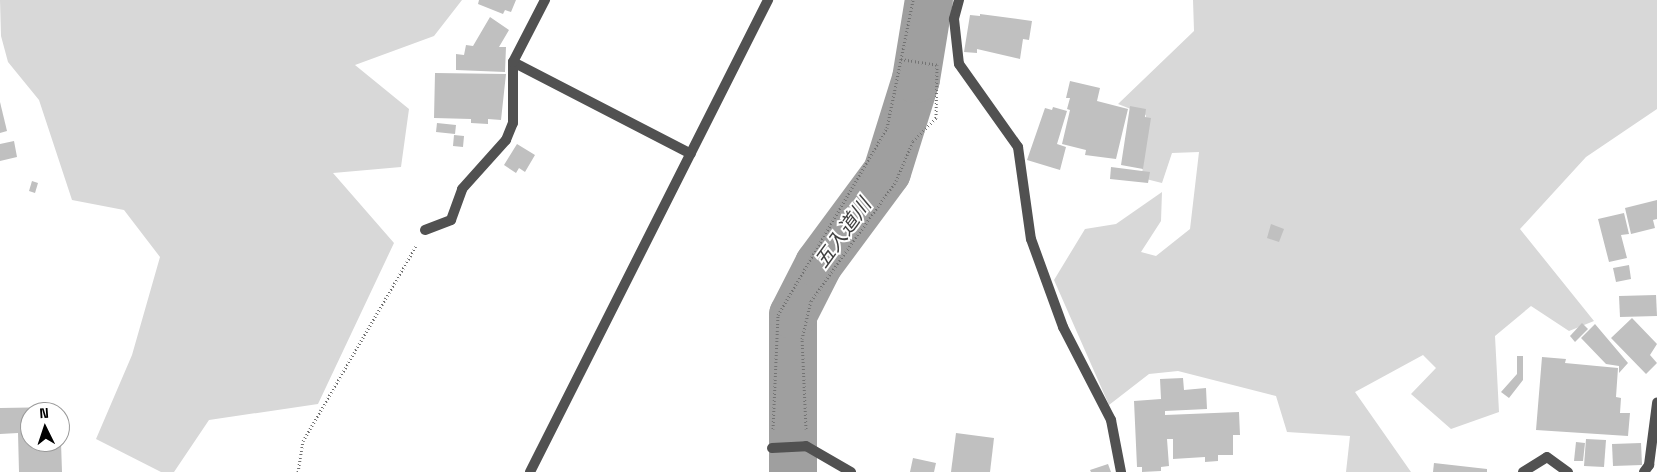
<!DOCTYPE html>
<html>
<head>
<meta charset="utf-8">
<style>
	body { margin:0 }
	#map { position:relative; width:1657px; height:472px; overflow:hidden; background:#fff; font-family:"Space Grotesk","Noto Sans JP",sans-serif }
	div>[style] { position:absolute }
	.green>* { inset:0; background:#d8d8d8 }
	.river>* { height:48px; margin:-24px; padding:0 24px; transform-origin:24px; border-radius:24px; background:#9f9f9f }
	.building>* { inset:0; background:#c0c0c0 }
	.path>* { height:3px; margin-top:-1.5px; transform-origin:0; background:repeating-linear-gradient(90deg,#737373 0 1px,transparent 0 3.5px) }
	.street>* { height:10px; margin:-5px; padding:0 5px; transform-origin:5px; border-radius:5px; background:#515151 }
	span { translate:-50% -50%; white-space:nowrap; text-align:center; line-height:1.15; -webkit-text-stroke:4px #fff; paint-order:stroke }
	.water-label { font-size:20px; color:#404040; font-style:italic }
	.north { position:absolute; left:20px; top:402px; width:50px; height:50px; box-sizing:border-box; background:#fff; border:1px solid #999; border-radius:50%; rotate:356deg; font-size:14px; font-weight:700; line-height:20px; text-align:center; color:#000 }
	.north::after { content:''; display:block; margin:auto; width:18px; height:22px; background:#000; clip-path:polygon(50% 0,100% 100%,50% 72%,0 100%) }
</style>
</head>
<body>
<div id="map">
	<div class="green">
		<div style="clip-path:polygon(0 0,462px 0,434px 36px,355px 65px,409px 109px,401px 167px,333px 173px,394px 243px,318px 404px,209px 420px,174px 472px,161px 472px,96px 439px,132px 355px,160px 257px,124px 210px,72px 200px,39px 100px,8px 62px,1px 36px)"></div>
		<div style="clip-path:polygon(1193px 0,1657px 0,1657px 109px,1586px 157px,1520px 229px,1594px 321px,1569px 331px,1531px 306px,1495px 336px,1499px 412px,1451px 429px,1411px 394px,1436px 368px,1423px 355px,1355px 392px,1411px 472px,1346px 472px,1350px 436px,1287px 432px,1276px 396px,1178px 371px,1149px 374px,1109px 405px,1054px 280px,1085px 229px,1116px 224px,1162px 192px,1161px 221px,1141px 252px,1156px 256px,1190px 229px,1199px 152px,1172px 153px,1162px 183px,1142px 178px,1146px 115px,1118px 104px,1194px 31px)"></div>
	</div>
	<div class="river">
		<div style="left:793px;top:472px;width:157px;rotate:-90deg"></div>
		<div style="left:793px;top:315px;width:57px;rotate:-63deg"></div>
		<div style="left:819px;top:264px;width:114px;rotate:-53.5deg"></div>
		<div style="left:887px;top:172px;width:97px;rotate:-72.7deg"></div>
		<div style="left:916px;top:79px;width:80px;rotate:-80.7deg"></div>
	</div>
	<div class="building">
		<div style="clip-path:polygon(479px 0,516px 0,511px 12px,505px 10px,503px 14px,478px 4px)"></div>
		<div style="clip-path:polygon(980px 14px,1032px 21px,1029px 40px,1023px 39px,1020px 59px,977px 49px,977px 53px,964px 52px,970px 15px,980px 16px)"></div>
		<div style="clip-path:polygon(490px 17px,509px 30px,499px 47px,506px 47px,505px 72px,456px 70px,456px 54px,464px 55px,466px 45px,473px 46px)"></div>
		<div style="clip-path:polygon(435px 73px,506px 74px,501px 120px,488px 119px,488px 124px,471px 123px,471px 119px,434px 118px)"></div>
		<div style="clip-path:polygon(1070px 81px,1100px 88px,1097px 101px,1128px 109px,1116px 159px,1085px 155px,1086px 150px,1062px 144px,1070px 110px,1067px 109px,1070px 98px,1066px 98px)"></div>
		<div style="clip-path:polygon(0 102px,7px 131px,0 133px)"></div>
		<div style="clip-path:polygon(1130px 106px,1146px 109px,1145px 117px,1151px 118px,1143px 169px,1121px 165px)"></div>
		<div style="clip-path:polygon(1053px 107px,1067px 111px,1057px 144px,1066px 147px,1060px 170px,1027px 160px,1045px 108px,1052px 110px)"></div>
		<div style="clip-path:polygon(437px 123px,456px 125px,455px 134px,436px 132px)"></div>
		<div style="clip-path:polygon(454px 135px,464px 136px,463px 147px,453px 146px)"></div>
		<div style="clip-path:polygon(14px 141px,17px 157px,0 161px,0 144px)"></div>
		<div style="clip-path:polygon(517px 144px,535px 155px,525px 172px,519px 168px,516px 173px,504px 165px)"></div>
		<div style="clip-path:polygon(1111px 167px,1150px 172px,1148px 183px,1110px 179px)"></div>
		<div style="clip-path:polygon(32px 181px,38px 183px,35px 193px,29px 191px)"></div>
		<div style="clip-path:polygon(1657px 200px,1657px 219px,1653px 220px,1655px 228px,1631px 234px,1625px 208px)"></div>
		<div style="clip-path:polygon(1624px 213px,1629px 234px,1621px 235px,1627px 258px,1609px 262px,1598px 219px)"></div>
		<div style="clip-path:polygon(1271px 224px,1284px 229px,1279px 242px,1267px 238px)"></div>
		<div style="clip-path:polygon(1629px 265px,1631px 279px,1616px 282px,1613px 268px)"></div>
		<div style="clip-path:polygon(1656px 295px,1657px 316px,1620px 317px,1619px 296px)"></div>
		<div style="clip-path:polygon(1632px 318px,1657px 344px,1650px 355px,1657px 363px,1646px 374px,1611px 338px)"></div>
		<div style="clip-path:polygon(1582px 323px,1588px 329px,1575px 342px,1570px 336px)"></div>
		<div style="clip-path:polygon(1595px 324px,1628px 363px,1619px 373px,1619px 366px,1606px 364px,1581px 338px)"></div>
		<div style="clip-path:polygon(1517px 356px,1523px 356px,1523px 380px,1509px 398px,1501px 392px,1517px 374px)"></div>
		<div style="clip-path:polygon(1542px 357px,1566px 359px,1565px 363px,1618px 368px,1616px 397px,1621px 398px,1620px 413px,1630px 413px,1628px 436px,1536px 430px)"></div>
		<div style="clip-path:polygon(1183px 378px,1184px 390px,1206px 388px,1207px 409px,1165px 411px,1165px 415px,1239px 412px,1240px 435px,1233px 435px,1233px 455px,1218px 455px,1218px 461px,1205px 462px,1205px 457px,1173px 459px,1173px 439px,1167px 439px,1169px 466px,1161px 467px,1161px 471px,1142px 472px,1142px 467px,1137px 467px,1134px 401px,1161px 399px,1160px 379px)"></div>
		<div style="clip-path:polygon(60px 407px,60px 412px,30px 412px,30px 442px,61px 442px,62px 472px,19px 472px,18px 433px,0 434px,0 408px)"></div>
		<div style="clip-path:polygon(956px 433px,994px 438px,990px 472px,951px 472px)"></div>
		<div style="clip-path:polygon(1586px 439px,1606px 440px,1604px 467px,1584px 466px)"></div>
		<div style="clip-path:polygon(1576px 442px,1585px 443px,1583px 461px,1574px 461px)"></div>
		<div style="clip-path:polygon(1641px 443px,1642px 465px,1613px 466px,1612px 444px)"></div>
		<div style="clip-path:polygon(913px 458px,936px 463px,934px 472px,910px 472px)"></div>
		<div style="clip-path:polygon(1434px 463px,1487px 469px,1487px 472px,1433px 472px)"></div>
		<div style="clip-path:polygon(1108px 464px,1111px 472px,1091px 472px,1090px 470px)"></div>
	</div>
	<div class="path">
		<div style="left:901px;top:59px;width:38px;rotate:9deg"></div>
		<div style="left:773px;top:429px;width:114px;rotate:-87.5deg"></div>
		<div style="left:778px;top:315px;width:216px;rotate:-59.8deg"></div>
		<div style="left:887px;top:128px;width:131px;rotate:-78.5deg"></div>
		<div style="left:806px;top:429px;width:90px;rotate:-92.5deg"></div>
		<div style="left:802px;top:339px;width:39px;rotate:-77deg"></div>
		<div style="left:811px;top:301px;width:147px;rotate:-54.7deg"></div>
		<div style="left:896px;top:181px;width:43px;rotate:-67deg"></div>
		<div style="left:913px;top:141px;width:33px;rotate:-45deg"></div>
		<div style="left:936px;top:118px;width:53px;rotate:-88.9deg"></div>
		<div style="left:298px;top:472px;width:31px;rotate:-81deg"></div>
		<div style="left:303px;top:441px;width:225px;rotate:-59.9deg"></div>
	</div>
	<div class="street">
		<div style="left:959px;top:0;width:20px;rotate:105deg"></div>
		<div style="left:954px;top:19px;width:45px;rotate:83.7deg"></div>
		<div style="left:959px;top:64px;width:102px;rotate:54.6deg"></div>
		<div style="left:1018px;top:147px;width:93px;rotate:82deg"></div>
		<div style="left:1031px;top:239px;width:94px;rotate:70deg"></div>
		<div style="left:1063px;top:327px;width:105px;rotate:62.7deg"></div>
		<div style="left:1111px;top:420px;width:53px;rotate:79.1deg"></div>
		<div style="left:513px;top:62px;width:200px;rotate:27.3deg"></div>
		<div style="left:425px;top:230px;width:28px;rotate:-21deg"></div>
		<div style="left:451px;top:220px;width:33px;rotate:-70deg"></div>
		<div style="left:462px;top:189px;width:66px;rotate:-48.1deg"></div>
		<div style="left:506px;top:140px;width:18px;rotate:-68deg"></div>
		<div style="left:513px;top:123px;width:61px;rotate:-90deg"></div>
		<div style="left:513px;top:62px;width:70px;rotate:-62.7deg"></div>
		<div style="left:772px;top:448px;width:34px;rotate:-3deg"></div>
		<div style="left:806px;top:446px;width:52px;rotate:30deg"></div>
		<div style="left:530px;top:472px;width:529px;rotate:-63.24deg"></div>
		<div style="left:1523px;top:472px;width:28px;rotate:-32deg"></div>
		<div style="left:1547px;top:457px;width:26px;rotate:36deg"></div>
		<div style="left:1644px;top:472px;width:9px;rotate:-54deg"></div>
		<div style="left:1649px;top:465px;width:63px;rotate:-82.6deg"></div>
	</div>
	<div class="water-label">
		<span style="left:843px;top:233px;rotate:-54deg">五入道川</span>
	</div>
	<div class="north">N</div>
</div>
</body>
</html>
